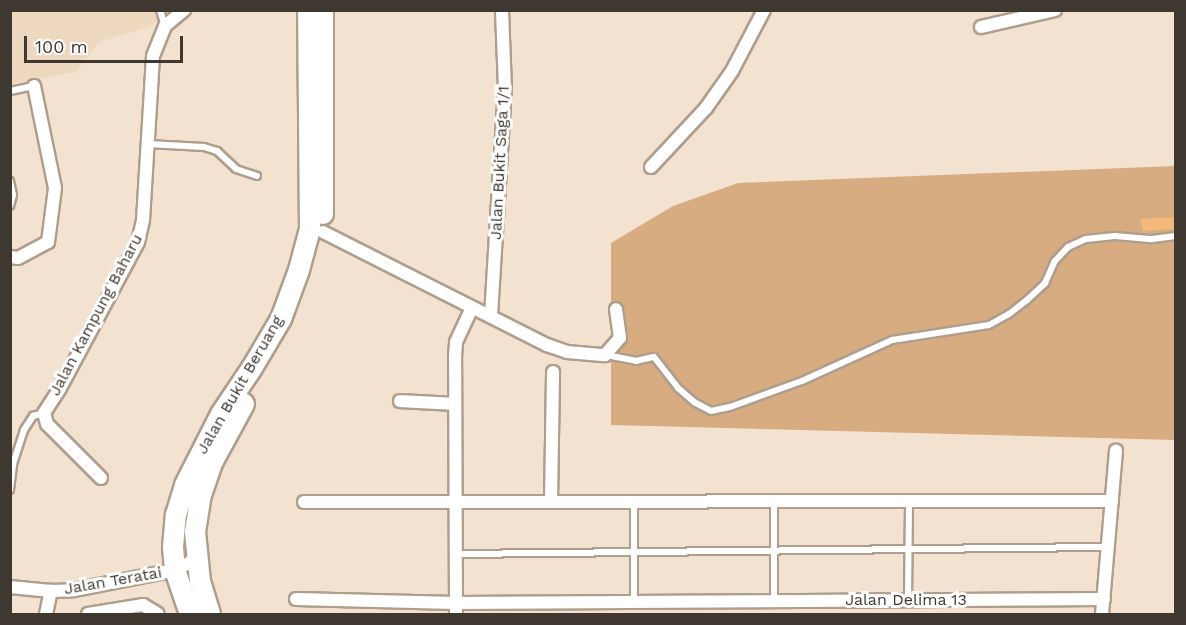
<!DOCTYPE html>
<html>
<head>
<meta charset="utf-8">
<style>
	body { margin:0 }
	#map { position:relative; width:1186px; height:625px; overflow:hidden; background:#f4e2d0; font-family:"Work Sans",sans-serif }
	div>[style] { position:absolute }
	.built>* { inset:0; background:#efd8c0 }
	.green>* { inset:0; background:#d7ac80 }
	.building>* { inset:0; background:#f4b87a }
	.roads { filter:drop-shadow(2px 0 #af9e8d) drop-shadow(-2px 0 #af9e8d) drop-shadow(0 2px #af9e8d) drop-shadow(0 -2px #af9e8d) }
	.service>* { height:6px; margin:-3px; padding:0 3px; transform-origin:3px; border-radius:3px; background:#fff }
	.minor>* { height:12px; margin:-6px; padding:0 6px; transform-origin:6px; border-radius:6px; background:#fff }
	.primary>* { height:20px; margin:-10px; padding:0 10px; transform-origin:10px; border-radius:10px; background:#fff }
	span { translate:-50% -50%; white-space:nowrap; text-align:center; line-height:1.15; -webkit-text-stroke:6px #fff; paint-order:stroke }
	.street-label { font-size:16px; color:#3f3831 }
	.frame { position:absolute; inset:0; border:12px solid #3f3831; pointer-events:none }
	.scale { position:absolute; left:24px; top:36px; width:159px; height:27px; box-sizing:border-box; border:3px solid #3f3831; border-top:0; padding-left:8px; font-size:18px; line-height:21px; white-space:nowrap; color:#3f3831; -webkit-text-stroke:4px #fff; paint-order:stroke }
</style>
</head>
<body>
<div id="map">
	<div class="built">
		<div style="clip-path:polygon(11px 11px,167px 11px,152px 26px,99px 42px,76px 72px,11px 84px)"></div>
	</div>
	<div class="green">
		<div style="clip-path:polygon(1175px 166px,1175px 440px,611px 425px,611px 243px,673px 206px,738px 183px)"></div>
	</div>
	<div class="building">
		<div style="clip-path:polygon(1176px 217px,1176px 229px,1143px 231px,1140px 219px)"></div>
	</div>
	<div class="roads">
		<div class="service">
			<div style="left:160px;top:10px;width:17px;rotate:73deg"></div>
			<div style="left:10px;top:91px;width:25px;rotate:-12deg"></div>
			<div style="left:148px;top:144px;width:56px;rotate:3.1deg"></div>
			<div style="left:204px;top:147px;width:14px;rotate:17deg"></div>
			<div style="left:217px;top:151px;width:26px;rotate:43deg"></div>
			<div style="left:236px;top:169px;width:22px;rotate:18deg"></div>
			<div style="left:10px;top:181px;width:14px;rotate:78deg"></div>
			<div style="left:13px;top:195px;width:11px;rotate:105deg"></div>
			<div style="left:606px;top:355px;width:31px;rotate:11deg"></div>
			<div style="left:636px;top:361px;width:18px;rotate:-13deg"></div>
			<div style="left:654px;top:357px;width:39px;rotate:52deg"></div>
			<div style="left:678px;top:388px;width:21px;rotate:41deg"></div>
			<div style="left:694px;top:402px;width:19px;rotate:28deg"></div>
			<div style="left:711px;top:411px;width:19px;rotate:-12deg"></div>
			<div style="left:730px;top:407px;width:77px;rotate:-19.9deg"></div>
			<div style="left:802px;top:381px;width:99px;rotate:-24.5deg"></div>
			<div style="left:892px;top:340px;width:98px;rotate:-8.8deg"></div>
			<div style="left:989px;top:325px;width:23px;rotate:-29deg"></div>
			<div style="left:1009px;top:314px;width:23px;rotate:-38deg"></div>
			<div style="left:1027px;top:300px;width:25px;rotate:-43deg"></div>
			<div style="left:1045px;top:283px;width:24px;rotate:-66deg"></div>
			<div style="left:1055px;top:261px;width:19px;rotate:-47deg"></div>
			<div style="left:1068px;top:247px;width:20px;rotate:-24deg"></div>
			<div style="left:1086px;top:239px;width:29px;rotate:-6deg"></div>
			<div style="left:1115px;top:236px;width:37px;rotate:5deg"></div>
			<div style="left:1152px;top:239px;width:24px;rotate:-7deg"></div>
			<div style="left:10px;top:490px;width:26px;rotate:-83deg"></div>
			<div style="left:13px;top:464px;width:36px;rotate:-72deg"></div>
			<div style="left:24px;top:430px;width:17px;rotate:-57deg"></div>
			<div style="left:33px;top:416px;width:11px;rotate:-15deg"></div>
			<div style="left:634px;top:501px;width:101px;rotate:90deg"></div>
			<div style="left:456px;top:554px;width:652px;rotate:-0.62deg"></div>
			<div style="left:774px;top:600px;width:99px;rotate:-90deg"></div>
			<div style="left:908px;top:600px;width:99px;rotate:-89.4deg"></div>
		</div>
		<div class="minor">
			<div style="left:981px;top:27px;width:76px;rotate:-12.9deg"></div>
			<div style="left:651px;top:167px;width:81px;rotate:-47deg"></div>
			<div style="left:706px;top:108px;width:45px;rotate:-54.9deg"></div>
			<div style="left:732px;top:71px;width:69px;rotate:-62.3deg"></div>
			<div style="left:323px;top:232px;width:251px;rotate:26.8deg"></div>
			<div style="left:547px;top:345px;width:21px;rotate:19deg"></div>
			<div style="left:567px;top:352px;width:38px;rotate:5deg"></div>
			<div style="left:605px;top:355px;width:23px;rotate:-49deg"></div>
			<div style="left:620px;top:338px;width:29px;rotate:-98deg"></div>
			<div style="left:10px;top:257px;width:8px;rotate:7deg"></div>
			<div style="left:18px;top:258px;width:34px;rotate:-28deg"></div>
			<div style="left:48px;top:242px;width:54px;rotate:-82.6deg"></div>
			<div style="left:55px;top:188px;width:104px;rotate:-101.6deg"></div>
			<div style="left:491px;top:316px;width:227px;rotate:-86.5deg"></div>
			<div style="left:505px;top:89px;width:79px;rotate:-92.2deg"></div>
			<div style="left:400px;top:401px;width:55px;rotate:3.1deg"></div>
			<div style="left:101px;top:478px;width:76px;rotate:-135deg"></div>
			<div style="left:47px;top:424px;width:11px;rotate:-105deg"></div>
			<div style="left:44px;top:413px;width:27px;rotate:-57deg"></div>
			<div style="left:59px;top:390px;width:168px;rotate:-61.9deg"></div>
			<div style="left:138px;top:242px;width:23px;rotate:-77deg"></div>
			<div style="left:143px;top:220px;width:164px;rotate:-86.5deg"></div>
			<div style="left:153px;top:56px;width:32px;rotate:-68deg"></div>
			<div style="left:165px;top:26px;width:25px;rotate:-40deg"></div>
			<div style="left:304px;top:502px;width:808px;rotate:-0.07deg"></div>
			<div style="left:551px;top:502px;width:130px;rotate:-89.1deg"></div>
			<div style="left:10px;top:587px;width:41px;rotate:5.6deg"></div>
			<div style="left:51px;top:591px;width:23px;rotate:-2deg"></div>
			<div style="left:74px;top:590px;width:103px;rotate:-11.2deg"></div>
			<div style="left:175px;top:570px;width:18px;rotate:-27deg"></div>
			<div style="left:191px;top:562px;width:11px;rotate:-63deg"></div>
			<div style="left:296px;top:599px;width:159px;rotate:1.4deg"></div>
			<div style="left:455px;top:603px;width:649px;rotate:-0.35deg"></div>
			<div style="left:46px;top:614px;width:24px;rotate:-78deg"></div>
			<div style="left:88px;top:614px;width:56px;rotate:-9.3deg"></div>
			<div style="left:143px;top:605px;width:17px;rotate:31deg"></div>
			<div style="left:456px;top:614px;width:257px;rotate:-90.2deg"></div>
			<div style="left:455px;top:357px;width:15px;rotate:-86deg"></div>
			<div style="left:456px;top:342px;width:38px;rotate:-65deg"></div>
			<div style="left:1102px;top:614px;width:164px;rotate:-85.1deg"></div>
		</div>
		<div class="primary">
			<div style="left:323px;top:10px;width:204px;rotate:90deg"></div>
			<div style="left:190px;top:614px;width:46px;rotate:-108.8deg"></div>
			<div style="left:175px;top:570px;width:23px;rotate:-95deg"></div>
			<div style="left:173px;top:547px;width:32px;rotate:-85deg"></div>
			<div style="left:176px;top:515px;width:31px;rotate:-73deg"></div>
			<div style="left:185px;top:485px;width:80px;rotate:-63.1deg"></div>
			<div style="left:221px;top:414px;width:55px;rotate:-56deg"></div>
			<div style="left:252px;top:368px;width:57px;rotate:-59.4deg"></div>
			<div style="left:281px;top:319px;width:52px;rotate:-69.8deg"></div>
			<div style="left:299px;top:270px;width:42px;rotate:-75deg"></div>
			<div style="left:310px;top:229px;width:219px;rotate:-90.5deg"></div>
			<div style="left:210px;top:614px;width:34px;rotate:-107deg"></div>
			<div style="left:200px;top:581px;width:49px;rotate:-95.8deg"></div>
			<div style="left:195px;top:532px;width:37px;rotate:-81deg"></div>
			<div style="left:201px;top:495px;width:36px;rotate:-71deg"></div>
			<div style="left:213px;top:461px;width:65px;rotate:-61.5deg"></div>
		</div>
	</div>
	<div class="street-label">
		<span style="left:500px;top:163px;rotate:-87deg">Jalan Bukit Saga 1/1</span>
		<span style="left:96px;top:315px;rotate:-62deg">Jalan Kampung Baharu</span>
		<span style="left:240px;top:385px;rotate:-60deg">Jalan Bukit Beruang</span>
		<span style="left:113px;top:581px;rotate:-10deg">Jalan Teratai</span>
		<span style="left:906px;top:600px">Jalan Delima 13</span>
	</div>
	<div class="frame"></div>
	<div class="scale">100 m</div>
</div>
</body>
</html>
